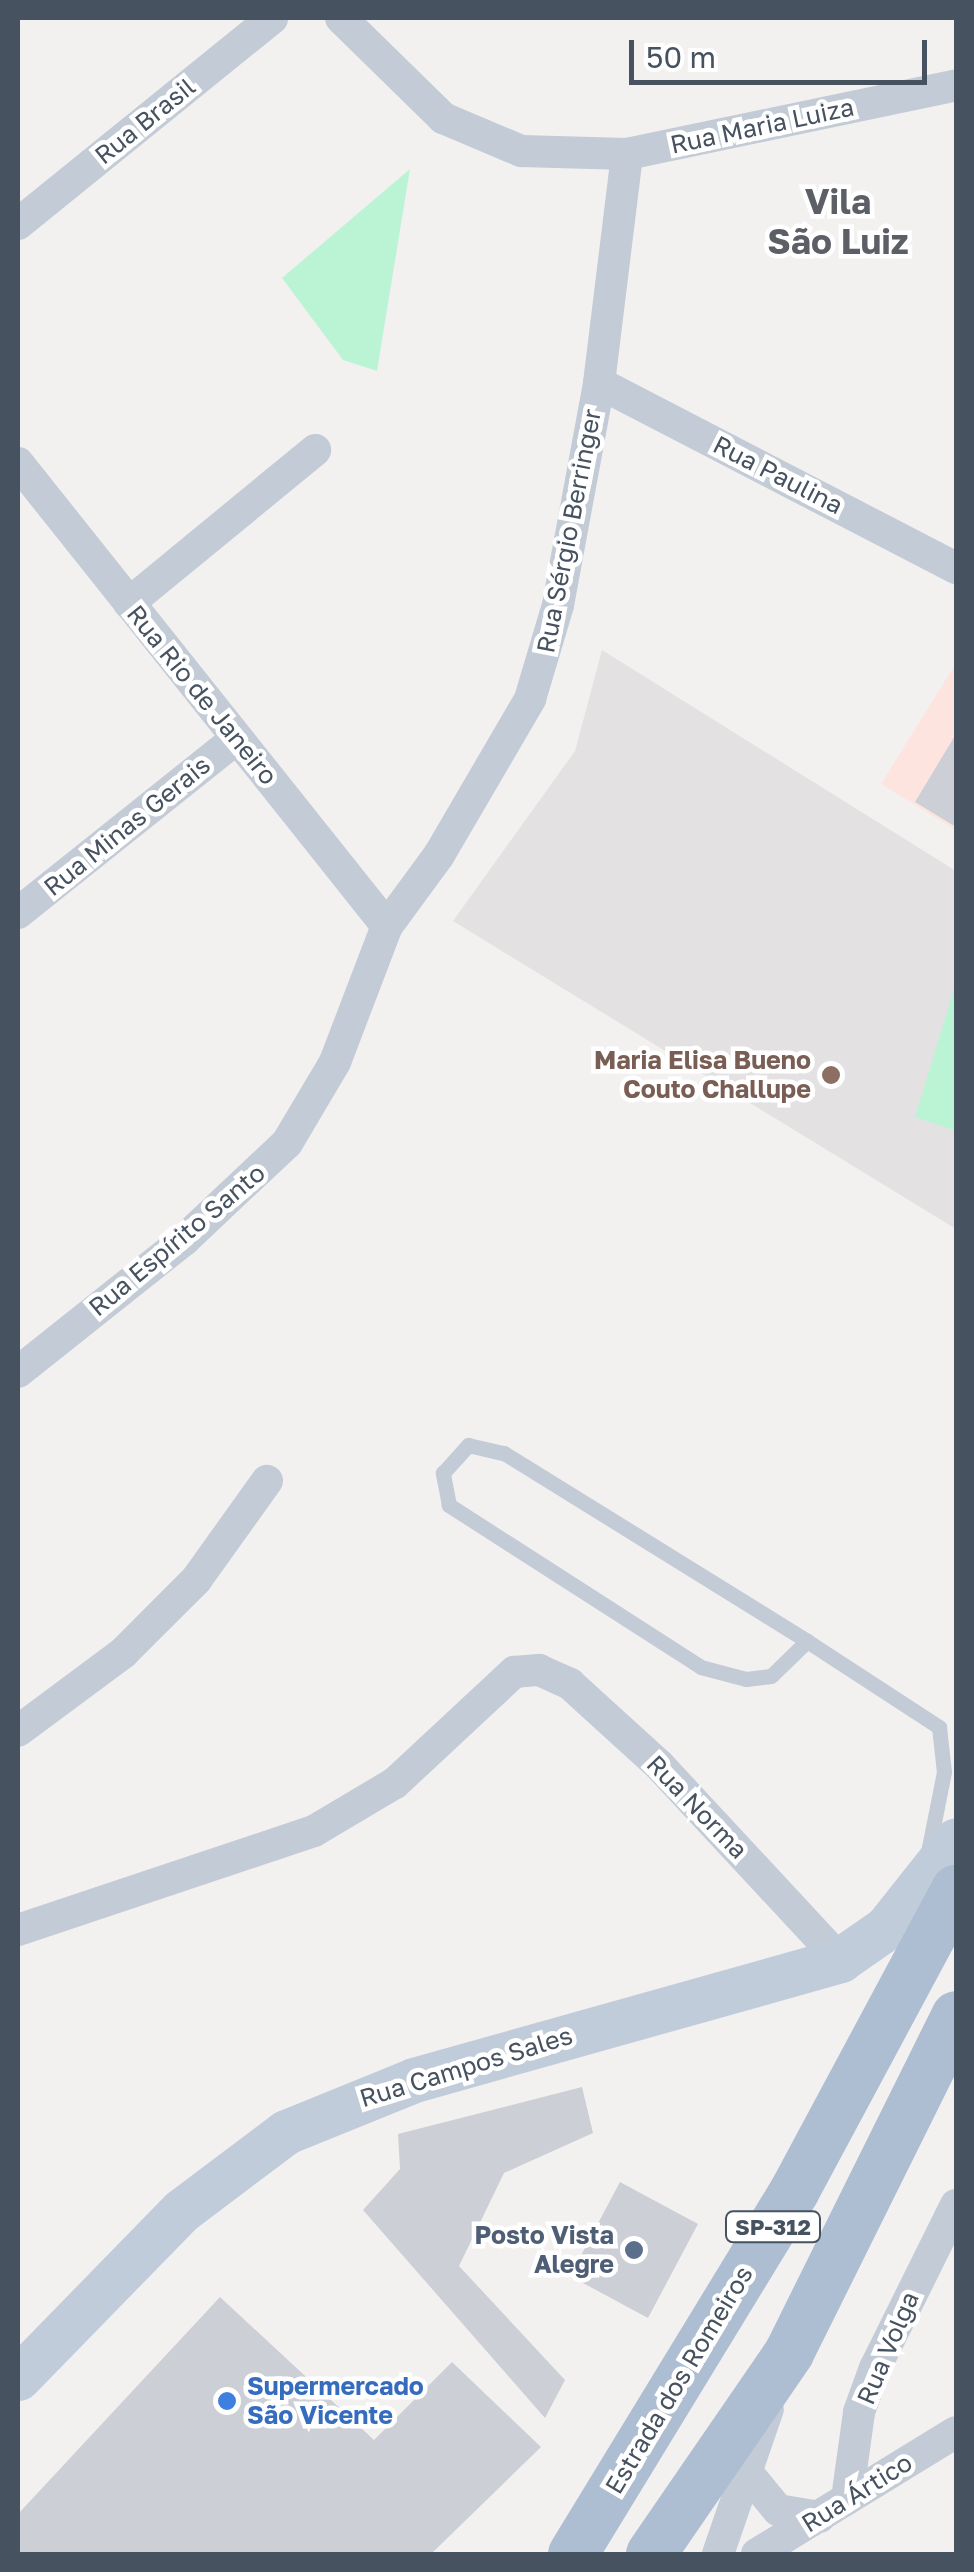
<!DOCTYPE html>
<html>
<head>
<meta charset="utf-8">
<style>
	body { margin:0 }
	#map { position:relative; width:974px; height:2572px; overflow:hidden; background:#f3f0f0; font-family:"Golos Text",sans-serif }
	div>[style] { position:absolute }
	.education>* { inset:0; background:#e4e1e2 }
	.medical>* { inset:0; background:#fee4df }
	.green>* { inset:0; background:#bbf4d5 }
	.building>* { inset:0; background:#cccfd6 }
	.lane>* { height:15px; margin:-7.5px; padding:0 7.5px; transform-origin:7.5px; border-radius:7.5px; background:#c2cbd6 }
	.street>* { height:32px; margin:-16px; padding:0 16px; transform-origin:16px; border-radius:16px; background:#c2cbd6 }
	.secondary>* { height:45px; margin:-22.5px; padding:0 22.5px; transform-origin:22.5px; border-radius:22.5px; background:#c1ccdb }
	.primary>* { height:50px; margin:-25px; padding:0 25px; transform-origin:25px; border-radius:25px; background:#adbdd2 }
	.dots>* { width:28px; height:28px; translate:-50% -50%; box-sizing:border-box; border:5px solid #fff; border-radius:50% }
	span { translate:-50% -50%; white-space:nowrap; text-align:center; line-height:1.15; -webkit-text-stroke:9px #fff; paint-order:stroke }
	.shield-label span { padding:2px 8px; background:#fff; border:2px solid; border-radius:8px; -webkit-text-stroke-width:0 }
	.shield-label { font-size:22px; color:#465260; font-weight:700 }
	.street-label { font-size:25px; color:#465260 }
	.education-label { font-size:25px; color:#785e54; font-weight:700 }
	.right { translate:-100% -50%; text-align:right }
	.service-label { font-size:25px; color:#4e5e75; font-weight:700 }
	.shop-label { font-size:25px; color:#366cbe; font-weight:700 }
	.left { translate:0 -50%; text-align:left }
	.district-label { font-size:35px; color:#5c6066; font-weight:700 }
	.frame { position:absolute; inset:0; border:20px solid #465260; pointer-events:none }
	.scale { position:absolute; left:629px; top:40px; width:298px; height:45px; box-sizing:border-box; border:5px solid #465260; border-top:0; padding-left:12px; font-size:30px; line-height:35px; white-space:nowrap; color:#465260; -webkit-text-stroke:8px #fff; paint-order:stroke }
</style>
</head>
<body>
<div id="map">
	<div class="education">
		<div style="clip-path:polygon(602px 650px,956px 871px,956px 1229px,453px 921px,575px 751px)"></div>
	</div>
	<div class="medical">
		<div style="clip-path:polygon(956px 663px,956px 830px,881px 784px)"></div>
	</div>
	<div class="green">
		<div style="clip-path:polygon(410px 169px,377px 371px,343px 360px,282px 278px)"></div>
		<div style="clip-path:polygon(956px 982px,956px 1131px,915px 1117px)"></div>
	</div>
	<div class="building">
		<div style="clip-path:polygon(956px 734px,956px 827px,915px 802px)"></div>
		<div style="clip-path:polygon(582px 2087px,593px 2133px,504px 2173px,459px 2266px,565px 2380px,545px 2418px,363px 2210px,400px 2169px,398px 2134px)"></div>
		<div style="clip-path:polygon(620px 2182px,698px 2224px,648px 2318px,570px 2276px)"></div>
		<div style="clip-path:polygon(220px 2297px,374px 2440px,452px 2362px,541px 2447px,431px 2554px,18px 2554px,18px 2514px)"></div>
	</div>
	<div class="lane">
		<div style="left:807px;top:1641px;width:50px;rotate:135.8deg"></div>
		<div style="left:771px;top:1676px;width:25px;rotate:173deg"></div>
		<div style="left:746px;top:1679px;width:47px;rotate:-165.1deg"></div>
		<div style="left:701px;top:1667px;width:300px;rotate:-147.3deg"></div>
		<div style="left:449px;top:1505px;width:33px;rotate:-101deg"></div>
		<div style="left:443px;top:1473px;width:38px;rotate:-48deg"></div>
		<div style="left:468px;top:1445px;width:37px;rotate:13deg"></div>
		<div style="left:504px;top:1453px;width:357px;rotate:31.8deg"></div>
		<div style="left:807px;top:1641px;width:158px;rotate:33.1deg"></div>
		<div style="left:939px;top:1727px;width:45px;rotate:83.7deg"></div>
		<div style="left:944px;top:1772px;width:82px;rotate:101.3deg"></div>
	</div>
	<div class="street">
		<div style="left:341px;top:18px;width:143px;rotate:44.4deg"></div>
		<div style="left:443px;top:118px;width:85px;rotate:22.9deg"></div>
		<div style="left:521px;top:151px;width:106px;rotate:1.6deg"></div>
		<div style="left:627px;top:154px;width:336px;rotate:-11.8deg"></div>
		<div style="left:18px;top:224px;width:327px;rotate:-39deg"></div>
		<div style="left:599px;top:383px;width:402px;rotate:27.4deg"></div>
		<div style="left:18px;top:463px;width:592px;rotate:51.45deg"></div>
		<div style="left:129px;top:603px;width:241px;rotate:-39.4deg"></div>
		<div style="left:18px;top:913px;width:280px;rotate:-38.6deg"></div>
		<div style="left:18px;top:1372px;width:213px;rotate:-38.5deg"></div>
		<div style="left:185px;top:1239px;width:140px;rotate:-43.3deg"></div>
		<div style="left:287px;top:1143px;width:94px;rotate:-59.3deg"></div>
		<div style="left:335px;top:1062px;width:146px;rotate:-69.1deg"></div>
		<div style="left:387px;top:926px;width:88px;rotate:-53.8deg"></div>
		<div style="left:439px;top:855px;width:181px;rotate:-59.7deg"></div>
		<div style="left:530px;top:699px;width:98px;rotate:-73.4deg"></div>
		<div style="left:558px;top:605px;width:226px;rotate:-79.5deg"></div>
		<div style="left:599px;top:383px;width:231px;rotate:-83deg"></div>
		<div style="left:18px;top:1731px;width:131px;rotate:-36.6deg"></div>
		<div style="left:123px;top:1653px;width:103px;rotate:-45deg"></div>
		<div style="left:196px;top:1580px;width:122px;rotate:-54.4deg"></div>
		<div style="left:18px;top:1930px;width:312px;rotate:-18.5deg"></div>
		<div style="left:314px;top:1831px;width:94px;rotate:-30.7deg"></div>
		<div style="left:395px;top:1783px;width:163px;rotate:-43deg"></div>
		<div style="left:514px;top:1672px;width:25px;rotate:-5deg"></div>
		<div style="left:539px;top:1670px;width:34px;rotate:24deg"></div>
		<div style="left:570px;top:1684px;width:120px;rotate:42.3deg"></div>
		<div style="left:659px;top:1765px;width:266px;rotate:47.1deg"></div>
		<div style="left:745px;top:2470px;width:52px;rotate:50.5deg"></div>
		<div style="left:778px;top:2510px;width:42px;rotate:9.7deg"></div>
		<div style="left:847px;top:2499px;width:88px;rotate:-82.1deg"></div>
		<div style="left:859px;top:2412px;width:47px;rotate:-70deg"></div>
		<div style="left:875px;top:2368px;width:182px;rotate:-63.6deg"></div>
		<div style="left:718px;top:2554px;width:153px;rotate:-71deg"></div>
		<div style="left:757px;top:2554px;width:233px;rotate:-31.5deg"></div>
	</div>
	<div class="secondary">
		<div style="left:18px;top:2378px;width:233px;rotate:-45.7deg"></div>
		<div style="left:181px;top:2211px;width:131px;rotate:-37deg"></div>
		<div style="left:286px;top:2132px;width:138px;rotate:-22.1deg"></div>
		<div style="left:414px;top:2080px;width:443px;rotate:-15.7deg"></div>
		<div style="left:840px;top:1960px;width:56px;rotate:-34.8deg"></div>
		<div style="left:886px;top:1928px;width:112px;rotate:-51.5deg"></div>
	</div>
	<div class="primary">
		<div style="left:573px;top:2554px;width:424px;rotate:-58.6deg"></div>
		<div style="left:794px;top:2192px;width:343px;rotate:-61.8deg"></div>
		<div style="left:651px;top:2554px;width:244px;rotate:-55.5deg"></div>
		<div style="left:789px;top:2353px;width:376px;rotate:-63.6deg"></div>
	</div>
	<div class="dots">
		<div style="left:831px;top:1075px;background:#8d6e63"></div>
		<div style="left:634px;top:2250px;background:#5c6f8a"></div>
		<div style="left:227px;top:2401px;background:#3f7fe0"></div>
	</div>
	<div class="shield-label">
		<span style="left:773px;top:2227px">SP-312</span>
	</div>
	<div class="street-label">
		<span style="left:145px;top:121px;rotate:-39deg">Rua Brasil</span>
		<span style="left:762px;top:126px;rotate:-12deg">Rua Maria Luiza</span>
		<span style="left:778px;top:475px;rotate:27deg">Rua Paulina</span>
		<span style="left:569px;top:531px;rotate:-79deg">Rua Sérgio Berringer</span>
		<span style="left:202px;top:695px;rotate:51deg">Rua Rio de Janeiro</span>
		<span style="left:127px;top:826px;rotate:-39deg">Rua Minas Gerais</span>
		<span style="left:177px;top:1240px;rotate:-40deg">Rua Espírito Santo</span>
		<span style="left:697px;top:1807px;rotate:46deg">Rua Norma</span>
		<span style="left:466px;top:2067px;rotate:-17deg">Rua Campos Sales</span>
		<span style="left:888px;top:2348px;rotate:-67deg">Rua Volga</span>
		<span style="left:679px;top:2380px;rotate:-59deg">Estrada dos Romeiros</span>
		<span style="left:857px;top:2493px;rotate:-32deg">Rua Ártico</span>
	</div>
	<div class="education-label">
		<span class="right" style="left:811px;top:1075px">Maria Elisa Bueno<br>Couto Challupe</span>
	</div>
	<div class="service-label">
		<span class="right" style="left:614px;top:2250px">Posto Vista<br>Alegre</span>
	</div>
	<div class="shop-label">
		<span class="left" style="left:247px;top:2401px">Supermercado<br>São Vicente</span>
	</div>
	<div class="district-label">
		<span style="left:838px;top:221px">Vila<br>São Luiz</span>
	</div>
	<div class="frame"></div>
	<div class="scale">50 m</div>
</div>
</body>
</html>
